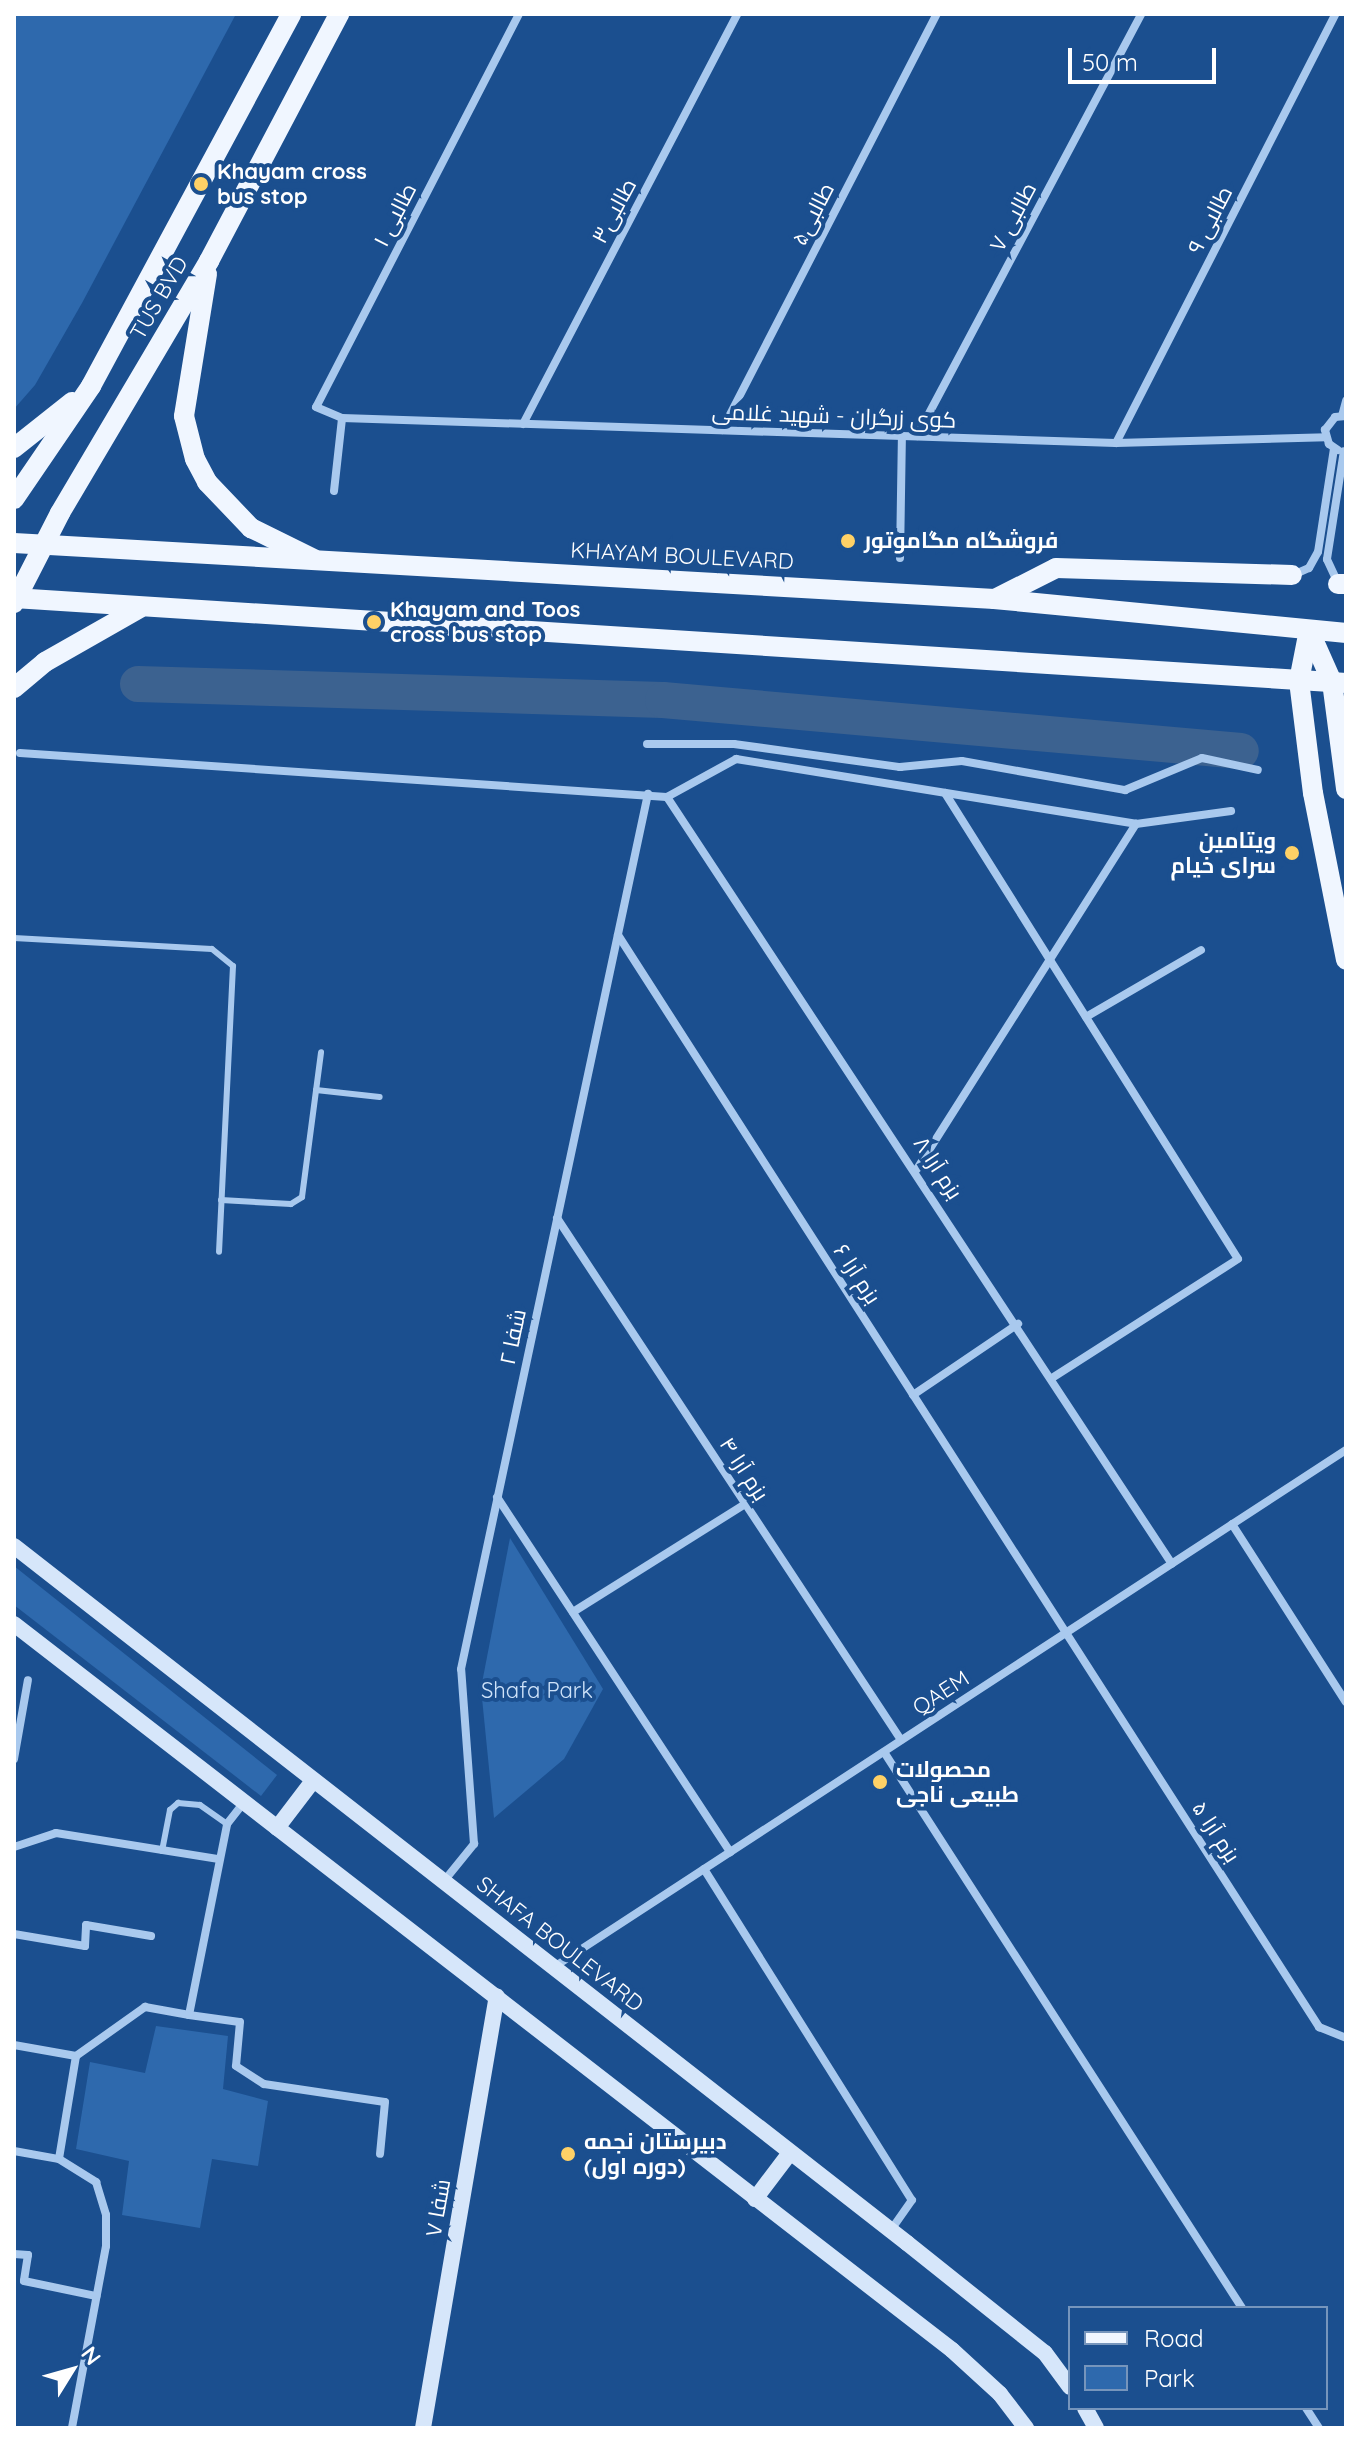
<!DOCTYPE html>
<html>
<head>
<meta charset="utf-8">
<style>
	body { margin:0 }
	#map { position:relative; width:1360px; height:2442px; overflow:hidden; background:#1b4f8f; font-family:Quicksand,Cairo,sans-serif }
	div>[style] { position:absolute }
	.green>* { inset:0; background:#2e69ad }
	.river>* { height:36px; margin:-18px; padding:0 18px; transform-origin:18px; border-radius:18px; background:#3c6290 }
	.lane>* { height:6px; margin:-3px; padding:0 3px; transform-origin:3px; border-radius:3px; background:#a9c9ee }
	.street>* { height:8px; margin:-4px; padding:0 4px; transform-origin:4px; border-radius:4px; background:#a9c9ee }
	.secondary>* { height:16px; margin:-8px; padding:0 8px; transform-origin:8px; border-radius:8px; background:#d6e6fa }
	.primary>* { height:20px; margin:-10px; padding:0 10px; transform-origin:10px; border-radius:10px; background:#f0f6ff }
	.dots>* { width:22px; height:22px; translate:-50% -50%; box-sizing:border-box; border:4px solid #1b4f8f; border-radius:50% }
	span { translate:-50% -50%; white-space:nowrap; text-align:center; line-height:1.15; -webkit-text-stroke:8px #1b4f8f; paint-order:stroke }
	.poi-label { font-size:22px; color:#fff; font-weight:700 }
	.left { translate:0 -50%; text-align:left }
	.right { translate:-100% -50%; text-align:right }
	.street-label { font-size:22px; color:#fff }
	.park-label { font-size:22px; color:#cfe3fa }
	.frame { position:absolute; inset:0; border:16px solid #fff; pointer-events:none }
	.legend { position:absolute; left:1068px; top:2306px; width:260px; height:104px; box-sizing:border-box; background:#1b4f8f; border:2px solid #7695bc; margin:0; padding:10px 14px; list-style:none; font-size:24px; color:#fff }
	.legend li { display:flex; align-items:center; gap:16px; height:40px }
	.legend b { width:40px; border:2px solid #7695bc }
	.north { position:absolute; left:32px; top:2330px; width:80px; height:80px; -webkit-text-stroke:6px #1b4f8f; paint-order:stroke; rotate:53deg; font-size:22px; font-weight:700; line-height:32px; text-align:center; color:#fff }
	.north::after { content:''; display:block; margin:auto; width:28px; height:36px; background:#fff; clip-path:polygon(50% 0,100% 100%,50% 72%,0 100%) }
	.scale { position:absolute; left:1068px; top:48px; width:148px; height:36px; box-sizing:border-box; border:4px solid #fff; border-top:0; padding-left:10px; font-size:24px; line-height:28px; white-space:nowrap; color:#fff; -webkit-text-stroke:6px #1b4f8f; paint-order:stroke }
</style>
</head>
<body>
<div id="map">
	<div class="green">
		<div style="clip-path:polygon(14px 14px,236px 14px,82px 303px,35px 385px,14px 409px)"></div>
		<div style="clip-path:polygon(510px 1538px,603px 1689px,564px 1759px,494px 1818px,481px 1688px)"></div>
		<div style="clip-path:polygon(14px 1566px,277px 1775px,261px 1796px,14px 1605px)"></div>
		<div style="clip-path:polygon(156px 2026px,228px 2036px,223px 2089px,268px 2101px,258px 2166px,212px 2159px,200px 2228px,122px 2215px,129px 2161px,76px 2149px,90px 2062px,145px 2073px)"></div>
	</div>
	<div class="river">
		<div style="left:138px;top:684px;width:525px;rotate:1.75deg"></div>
		<div style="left:663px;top:700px;width:580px;rotate:5.04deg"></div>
	</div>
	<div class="lane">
		<div style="left:14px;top:938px;width:198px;rotate:3.2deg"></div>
		<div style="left:212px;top:949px;width:27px;rotate:39deg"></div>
		<div style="left:233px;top:966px;width:286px;rotate:92.8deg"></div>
		<div style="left:316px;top:1090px;width:64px;rotate:6.2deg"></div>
		<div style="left:221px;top:1200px;width:70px;rotate:3.3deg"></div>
		<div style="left:291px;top:1204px;width:13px;rotate:-32deg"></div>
		<div style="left:302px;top:1197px;width:146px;rotate:-82.5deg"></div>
		<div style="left:162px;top:1851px;width:42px;rotate:-79deg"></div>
		<div style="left:170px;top:1810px;width:11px;rotate:-41deg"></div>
		<div style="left:178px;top:1803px;width:22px;rotate:5deg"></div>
		<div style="left:200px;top:1805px;width:33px;rotate:35deg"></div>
	</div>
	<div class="street">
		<div style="left:519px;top:14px;width:442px;rotate:117.3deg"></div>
		<div style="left:316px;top:407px;width:28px;rotate:23deg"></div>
		<div style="left:342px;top:418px;width:774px;rotate:1.85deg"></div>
		<div style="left:1116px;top:443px;width:210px;rotate:-1.6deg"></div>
		<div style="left:1342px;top:416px;width:16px;rotate:-75deg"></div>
		<div style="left:523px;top:424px;width:462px;rotate:-62.4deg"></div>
		<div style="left:722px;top:430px;width:468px;rotate:-62.7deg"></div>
		<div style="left:917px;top:436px;width:478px;rotate:-62deg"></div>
		<div style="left:1116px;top:443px;width:482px;rotate:-62.9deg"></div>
		<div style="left:1338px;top:450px;width:11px;rotate:-146deg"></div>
		<div style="left:1329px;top:444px;width:15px;rotate:-106deg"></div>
		<div style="left:1325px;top:430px;width:16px;rotate:-52deg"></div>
		<div style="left:1335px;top:417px;width:11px;rotate:-5deg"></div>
		<div style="left:334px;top:491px;width:73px;rotate:-83.7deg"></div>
		<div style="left:900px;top:558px;width:122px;rotate:-89.1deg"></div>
		<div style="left:1293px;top:575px;width:17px;rotate:-24deg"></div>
		<div style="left:1309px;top:568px;width:18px;rotate:-61deg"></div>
		<div style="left:1318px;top:552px;width:104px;rotate:-81.2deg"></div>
		<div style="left:1338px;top:583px;width:26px;rotate:-115deg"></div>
		<div style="left:1327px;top:559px;width:109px;rotate:-81.1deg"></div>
		<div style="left:647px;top:744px;width:87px"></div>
		<div style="left:734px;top:744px;width:168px;rotate:7.9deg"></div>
		<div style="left:900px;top:767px;width:62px;rotate:-5.5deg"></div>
		<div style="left:962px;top:761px;width:166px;rotate:10.1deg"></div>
		<div style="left:1125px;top:790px;width:83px;rotate:-22.6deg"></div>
		<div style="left:1202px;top:758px;width:57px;rotate:12.1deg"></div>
		<div style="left:20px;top:753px;width:648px;rotate:3.89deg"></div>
		<div style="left:667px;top:797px;width:79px;rotate:-28.8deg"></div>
		<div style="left:736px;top:759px;width:405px;rotate:9.2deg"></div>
		<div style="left:1136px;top:824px;width:96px;rotate:-7.8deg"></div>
		<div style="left:945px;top:793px;width:550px;rotate:57.84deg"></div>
		<div style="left:1238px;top:1259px;width:221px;rotate:147.4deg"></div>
		<div style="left:667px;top:797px;width:918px;rotate:56.64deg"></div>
		<div style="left:618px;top:935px;width:1298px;rotate:57.3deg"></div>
		<div style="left:1319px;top:2027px;width:29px;rotate:22deg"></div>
		<div style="left:1086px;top:1017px;width:133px;rotate:-30.2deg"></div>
		<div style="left:917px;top:1169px;width:409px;rotate:-57.6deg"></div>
		<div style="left:557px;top:1218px;width:625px;rotate:56.61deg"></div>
		<div style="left:913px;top:1395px;width:127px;rotate:-34.1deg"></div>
		<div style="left:497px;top:1497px;width:425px;rotate:56.7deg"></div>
		<div style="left:1232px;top:1524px;width:211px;rotate:57.4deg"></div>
		<div style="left:573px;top:1612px;width:203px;rotate:-32.1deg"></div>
		<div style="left:884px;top:1752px;width:661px;rotate:57.22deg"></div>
		<div style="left:14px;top:1759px;width:80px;rotate:-80deg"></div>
		<div style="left:14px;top:1847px;width:44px;rotate:-18.4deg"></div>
		<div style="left:56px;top:1833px;width:165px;rotate:9.1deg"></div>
		<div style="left:704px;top:1869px;width:391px;rotate:57.9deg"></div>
		<div style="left:912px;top:2200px;width:37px;rotate:125deg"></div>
		<div style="left:444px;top:1881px;width:48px;rotate:-51deg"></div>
		<div style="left:474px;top:1844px;width:175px;rotate:-94.2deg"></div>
		<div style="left:461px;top:1669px;width:895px;rotate:-77.94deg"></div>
		<div style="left:14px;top:1934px;width:72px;rotate:9.6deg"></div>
		<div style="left:85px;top:1946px;width:21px;rotate:-87deg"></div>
		<div style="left:86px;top:1925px;width:66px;rotate:9.6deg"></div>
		<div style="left:554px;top:1967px;width:946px;rotate:-33.14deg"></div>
		<div style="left:189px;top:2015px;width:51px;rotate:7.8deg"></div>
		<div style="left:240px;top:2022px;width:44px;rotate:95.2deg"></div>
		<div style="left:236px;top:2066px;width:33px;rotate:33deg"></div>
		<div style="left:264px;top:2084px;width:122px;rotate:8.5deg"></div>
		<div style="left:385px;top:2102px;width:52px;rotate:95.5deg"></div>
		<div style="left:14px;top:2045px;width:63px;rotate:10.1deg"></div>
		<div style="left:76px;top:2056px;width:104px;rotate:99.4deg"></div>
		<div style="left:76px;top:2056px;width:85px;rotate:-35.4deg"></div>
		<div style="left:145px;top:2007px;width:45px;rotate:10.3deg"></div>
		<div style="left:189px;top:2015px;width:195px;rotate:-78.7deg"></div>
		<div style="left:227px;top:1824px;width:28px;rotate:-52deg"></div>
		<div style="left:14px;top:2151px;width:46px;rotate:10.1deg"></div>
		<div style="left:59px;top:2159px;width:44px;rotate:31.9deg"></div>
		<div style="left:96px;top:2182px;width:34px;rotate:73deg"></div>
		<div style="left:106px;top:2215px;width:31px;rotate:90deg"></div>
		<div style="left:106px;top:2246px;width:185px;rotate:100.6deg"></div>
		<div style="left:14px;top:2254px;width:14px;rotate:4deg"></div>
		<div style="left:28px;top:2255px;width:26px;rotate:99deg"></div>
		<div style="left:24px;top:2281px;width:74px;rotate:11.8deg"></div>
		<div style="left:1306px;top:2408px;width:24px;rotate:57deg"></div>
	</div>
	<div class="secondary">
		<div style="left:14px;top:1546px;width:1133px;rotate:37.97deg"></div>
		<div style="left:907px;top:2243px;width:176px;rotate:38.6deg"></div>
		<div style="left:1045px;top:2353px;width:42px;rotate:53.7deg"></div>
		<div style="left:14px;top:1624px;width:1186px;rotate:37.74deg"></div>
		<div style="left:952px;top:2350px;width:65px;rotate:42.5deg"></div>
		<div style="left:1000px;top:2394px;width:43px;rotate:52.6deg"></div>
		<div style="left:277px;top:1828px;width:58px;rotate:-52.7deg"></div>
		<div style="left:755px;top:2199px;width:56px;rotate:-52.9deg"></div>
		<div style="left:1085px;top:2408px;width:23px;rotate:61deg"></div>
		<div style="left:423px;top:2428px;width:438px;rotate:-80.3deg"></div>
	</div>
	<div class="primary">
		<div style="left:207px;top:274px;width:144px;rotate:99.2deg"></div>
		<div style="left:184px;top:416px;width:44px;rotate:75.7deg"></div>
		<div style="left:195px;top:459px;width:26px;rotate:62deg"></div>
		<div style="left:207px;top:482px;width:64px;rotate:46.3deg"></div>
		<div style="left:251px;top:528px;width:70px;rotate:26.2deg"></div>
		<div style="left:14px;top:448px;width:74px;rotate:-38.4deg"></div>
		<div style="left:14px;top:499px;width:137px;rotate:-55.7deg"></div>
		<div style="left:91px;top:386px;width:422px;rotate:-61.7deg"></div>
		<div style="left:14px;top:543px;width:982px;rotate:3.27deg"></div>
		<div style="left:994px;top:599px;width:354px;rotate:5.5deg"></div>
		<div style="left:1338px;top:584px;width:8px"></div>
		<div style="left:14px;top:598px;width:1335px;rotate:3.65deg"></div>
		<div style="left:995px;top:599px;width:68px;rotate:-26.9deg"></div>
		<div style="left:1056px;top:568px;width:236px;rotate:1.7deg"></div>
		<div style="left:14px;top:603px;width:101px;rotate:-62.9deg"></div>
		<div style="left:60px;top:513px;width:293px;rotate:-59.4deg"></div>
		<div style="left:209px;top:261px;width:279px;rotate:-62.2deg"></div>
		<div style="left:1309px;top:630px;width:52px;rotate:101.1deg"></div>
		<div style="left:1299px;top:681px;width:113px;rotate:82.9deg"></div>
		<div style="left:1313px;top:793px;width:170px;rotate:78.8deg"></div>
		<div style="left:1309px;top:630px;width:57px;rotate:66.1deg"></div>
		<div style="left:1332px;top:682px;width:108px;rotate:82.5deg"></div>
		<div style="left:14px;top:688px;width:40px;rotate:-40deg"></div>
		<div style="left:45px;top:662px;width:109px;rotate:-29.6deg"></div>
	</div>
	<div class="dots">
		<div style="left:201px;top:184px;background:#ffd166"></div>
		<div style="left:848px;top:541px;background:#ffd166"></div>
		<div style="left:374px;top:622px;background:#ffd166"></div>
		<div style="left:1292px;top:853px;background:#ffd166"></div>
		<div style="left:880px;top:1782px;background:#ffd166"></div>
		<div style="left:568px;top:2154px;background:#ffd166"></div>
	</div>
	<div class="poi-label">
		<span class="left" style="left:217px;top:184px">Khayam cross<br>bus stop</span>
		<span class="left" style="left:864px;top:541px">فروشگاه مگاموتور</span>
		<span class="left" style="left:390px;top:622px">Khayam and Toos<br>cross bus stop</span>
		<span class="right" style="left:1276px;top:853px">ویتامین<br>سرای خیام</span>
		<span class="left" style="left:896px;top:1782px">محصولات<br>طبیعی ناجی</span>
		<span class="left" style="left:584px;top:2154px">دبیرستان نجمه<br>(دوره اول)</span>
	</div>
	<div class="street-label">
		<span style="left:614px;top:211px;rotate:-62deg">طالبی۳</span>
		<span style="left:813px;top:214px;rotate:-63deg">طالبی۵</span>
		<span style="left:395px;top:215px;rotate:-63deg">طالبی ۱</span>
		<span style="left:1013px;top:217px;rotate:-62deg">طالبی ۷</span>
		<span style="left:1210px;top:220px;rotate:-63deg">طالبی ۹</span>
		<span style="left:159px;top:298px;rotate:-60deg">TUS BVD</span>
		<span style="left:834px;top:416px;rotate:2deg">کوی زرگران - شهید غلامی</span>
		<span style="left:682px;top:556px;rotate:3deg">KHAYAM BOULEVARD</span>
		<span style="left:938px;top:1168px;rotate:57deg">بزم آرا ۸</span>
		<span style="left:857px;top:1274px;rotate:57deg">بزم آرا ۶</span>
		<span style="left:513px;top:1337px;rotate:-78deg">شفا ۲</span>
		<span style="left:744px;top:1469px;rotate:57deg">بزم آرا ۴</span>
		<span style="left:941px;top:1693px;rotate:-33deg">QAEM</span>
		<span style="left:1216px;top:1832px;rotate:57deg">بزم آرا ۵</span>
		<span style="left:560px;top:1944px;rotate:38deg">SHAFA BOULEVARD</span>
		<span style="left:438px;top:2208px;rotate:-80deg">شفا ۷</span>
	</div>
	<div class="park-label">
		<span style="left:537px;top:1691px">Shafa Park</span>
	</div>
	<div class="frame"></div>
	<ul class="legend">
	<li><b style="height:10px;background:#f0f6ff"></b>Road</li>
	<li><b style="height:22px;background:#2e69ad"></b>Park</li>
	</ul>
	<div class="north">N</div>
	<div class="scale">50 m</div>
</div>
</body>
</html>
